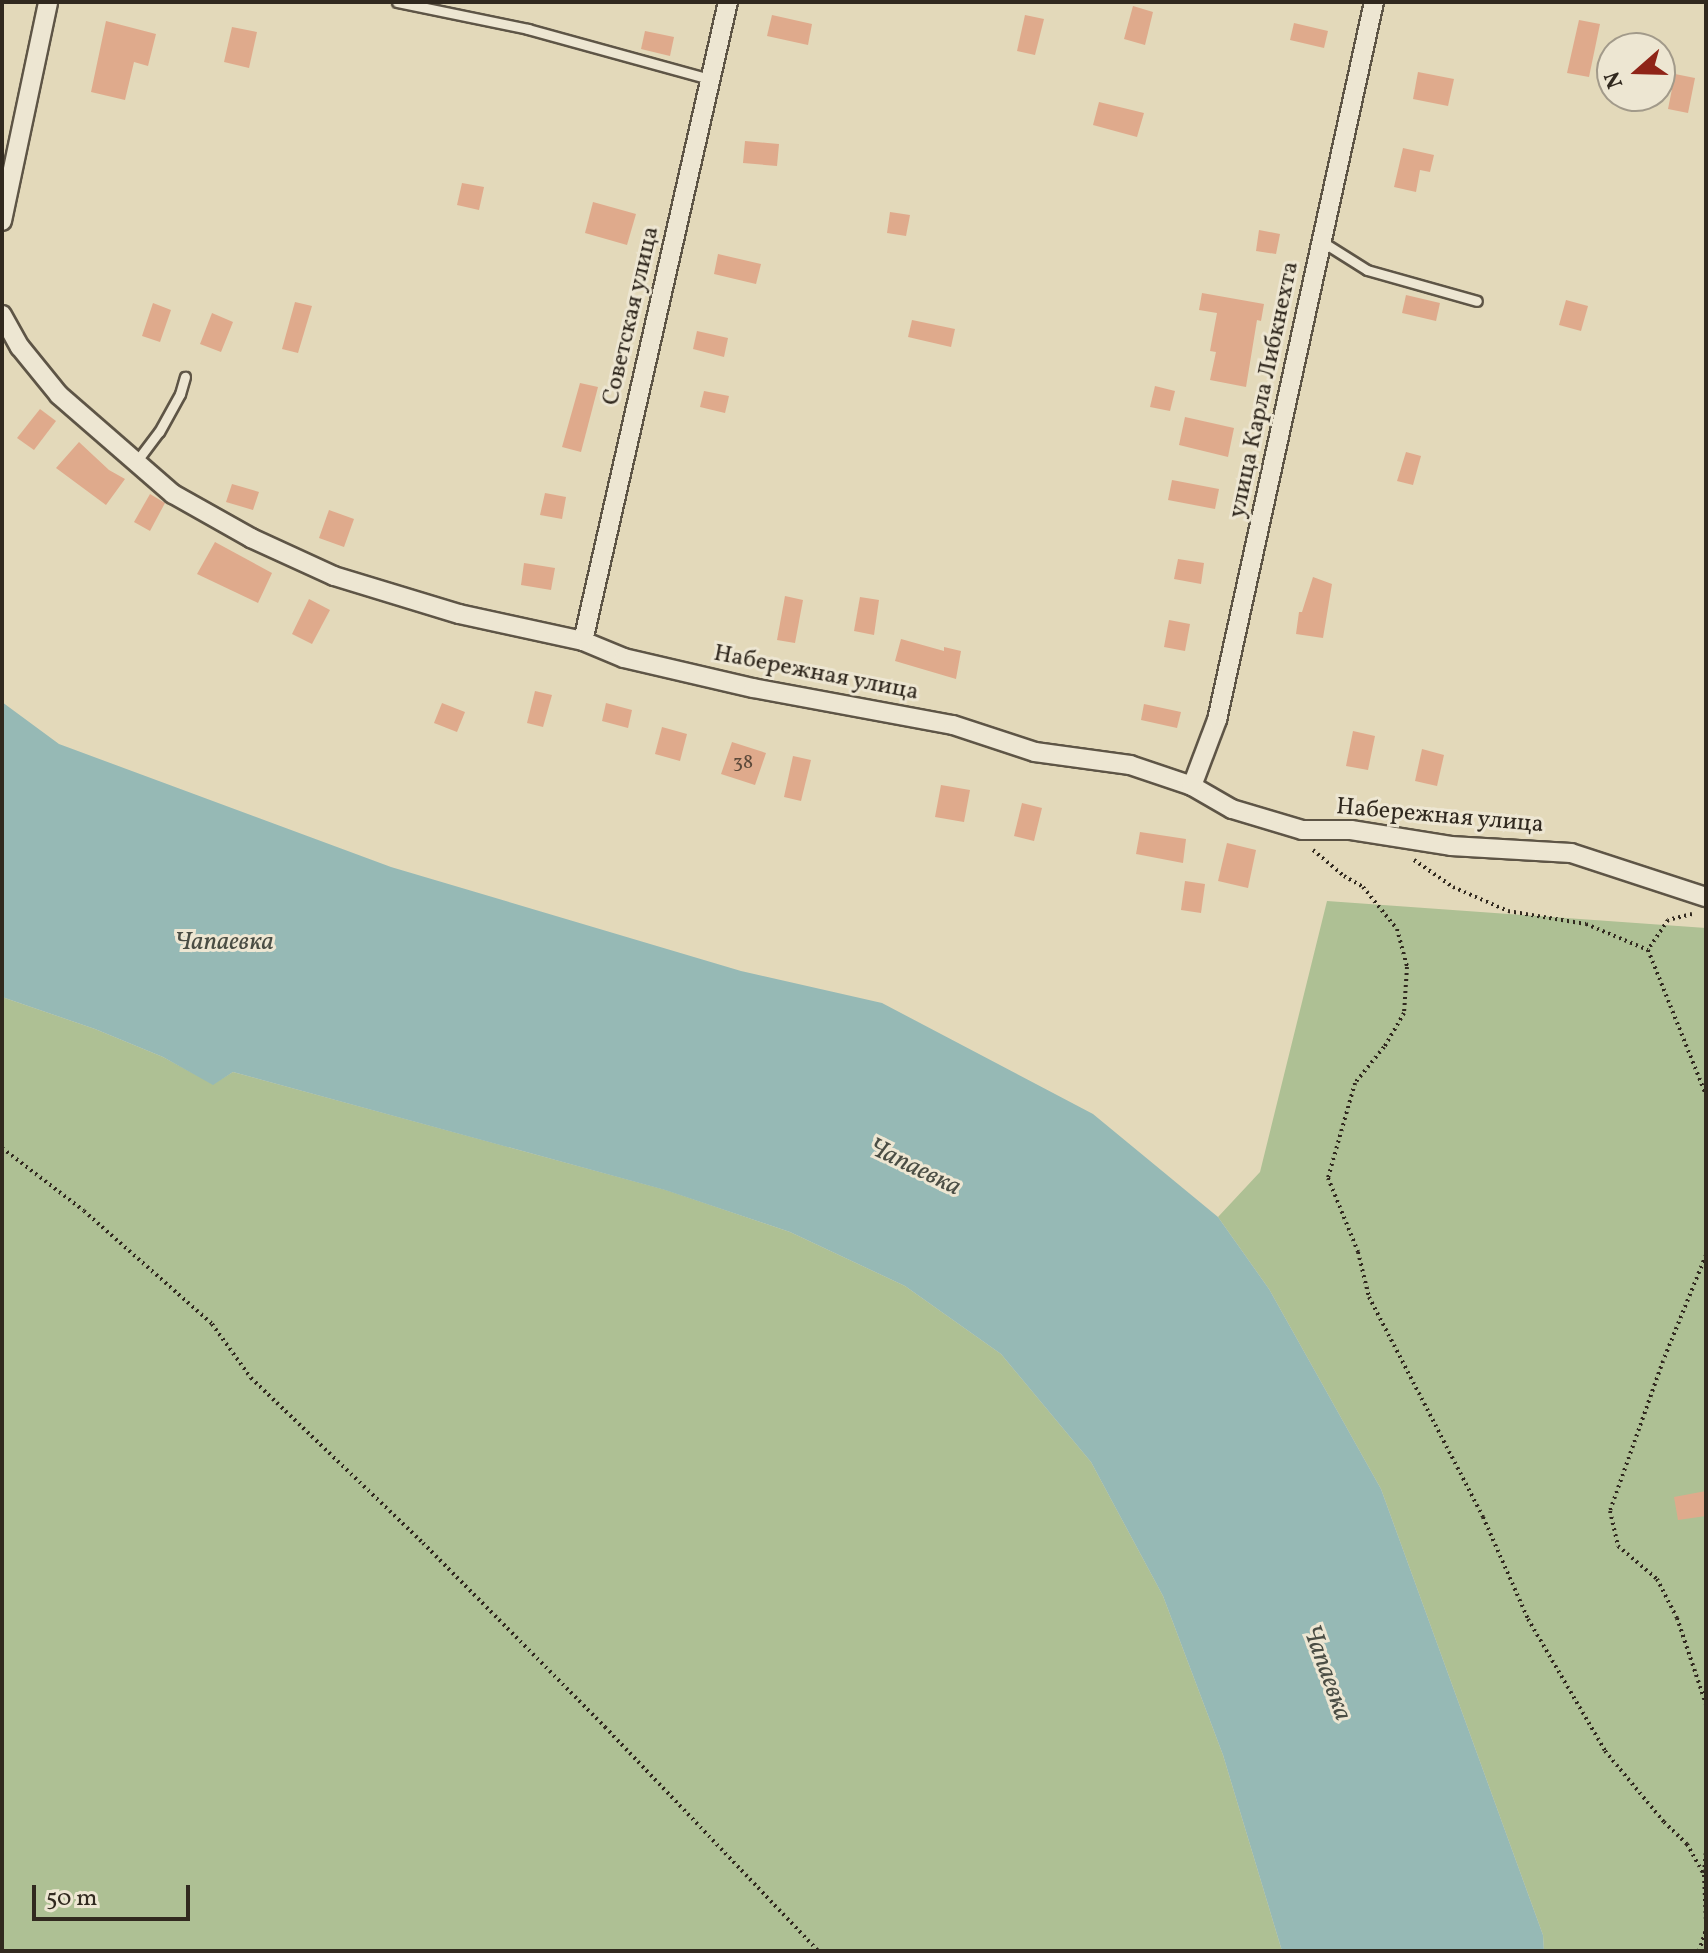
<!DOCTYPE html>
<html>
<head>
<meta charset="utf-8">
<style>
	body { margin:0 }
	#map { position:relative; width:1708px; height:1953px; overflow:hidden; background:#e3d9ba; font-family:Vollkorn,serif }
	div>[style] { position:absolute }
	.green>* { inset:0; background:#aec094 }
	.water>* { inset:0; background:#96b9b5 }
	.building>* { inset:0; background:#dfaa8c }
	.path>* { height:4px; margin-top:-2px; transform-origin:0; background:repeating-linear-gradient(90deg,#31291f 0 2px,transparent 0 6px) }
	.roads { filter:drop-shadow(2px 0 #5e5546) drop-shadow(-2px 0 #5e5546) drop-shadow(0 2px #5e5546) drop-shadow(0 -2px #5e5546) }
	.lane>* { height:9px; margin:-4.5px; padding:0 4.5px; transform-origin:4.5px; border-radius:4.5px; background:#ede6d2 }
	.street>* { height:18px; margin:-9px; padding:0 9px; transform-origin:9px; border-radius:9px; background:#ede6d2 }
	span { translate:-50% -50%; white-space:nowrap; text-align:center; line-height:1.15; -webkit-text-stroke:6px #ede6d2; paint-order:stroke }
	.number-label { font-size:20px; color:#5c493a }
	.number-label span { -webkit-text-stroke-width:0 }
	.street-label { font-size:24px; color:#31291f }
	.water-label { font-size:26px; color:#4a4d44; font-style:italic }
	.frame { position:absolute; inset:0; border:4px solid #31291f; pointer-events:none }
	.north { position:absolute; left:1596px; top:32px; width:80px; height:80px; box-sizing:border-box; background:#ede6d2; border:2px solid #a29a8a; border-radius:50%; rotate:250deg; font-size:22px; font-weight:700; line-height:32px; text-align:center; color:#31291f }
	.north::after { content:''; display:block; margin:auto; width:28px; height:36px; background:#8f2418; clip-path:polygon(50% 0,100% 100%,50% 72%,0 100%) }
	.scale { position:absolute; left:32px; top:1885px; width:158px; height:36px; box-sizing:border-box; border:4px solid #31291f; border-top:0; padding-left:10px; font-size:24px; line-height:28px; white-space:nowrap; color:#31291f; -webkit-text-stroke:6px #ede6d2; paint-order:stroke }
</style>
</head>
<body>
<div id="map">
	<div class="green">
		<div style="clip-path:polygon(1327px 901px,1706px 928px,1706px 1951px,1544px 1951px,1543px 1935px,1381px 1489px,1269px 1289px,1218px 1217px,1260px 1172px)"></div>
		<div style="clip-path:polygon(2px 997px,95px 1029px,163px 1057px,213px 1084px,233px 1072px,666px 1190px,790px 1232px,905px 1286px,1001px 1354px,1091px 1462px,1163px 1596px,1223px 1755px,1282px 1951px,2px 1951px)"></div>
	</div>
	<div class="water">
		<div style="clip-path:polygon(2px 702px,59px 744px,391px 867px,741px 971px,882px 1003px,1093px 1114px,1218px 1217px,1269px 1289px,1381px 1489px,1543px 1935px,1544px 1951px,1282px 1951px,1223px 1755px,1163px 1596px,1091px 1462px,1001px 1354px,905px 1286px,790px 1232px,665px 1190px,233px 1072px,213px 1085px,163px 1057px,95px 1029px,2px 997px)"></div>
	</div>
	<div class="building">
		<div style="clip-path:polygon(1133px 6px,1153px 12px,1145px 45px,1124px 39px)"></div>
		<div style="clip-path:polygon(772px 15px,812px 24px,808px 45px,767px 36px)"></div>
		<div style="clip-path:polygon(1025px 15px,1044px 19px,1035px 55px,1017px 51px)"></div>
		<div style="clip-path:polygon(1579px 20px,1600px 24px,1589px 77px,1567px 73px)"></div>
		<div style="clip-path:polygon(106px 21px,156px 34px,148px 66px,134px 62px,125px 100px,91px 92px)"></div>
		<div style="clip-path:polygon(1294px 23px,1328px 31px,1324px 48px,1290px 40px)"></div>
		<div style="clip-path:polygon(232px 27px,257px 32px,249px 68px,224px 62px)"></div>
		<div style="clip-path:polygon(645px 31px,674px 37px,670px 56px,641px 49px)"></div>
		<div style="clip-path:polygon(1418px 72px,1454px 79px,1448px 106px,1413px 99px)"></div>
		<div style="clip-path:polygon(1675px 74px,1695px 78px,1688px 113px,1668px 109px)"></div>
		<div style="clip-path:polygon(1099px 102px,1144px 113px,1137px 137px,1093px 125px)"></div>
		<div style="clip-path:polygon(745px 141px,779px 144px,777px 166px,743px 163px)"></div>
		<div style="clip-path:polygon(1403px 148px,1434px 155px,1430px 172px,1420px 170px,1416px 192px,1394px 187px)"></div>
		<div style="clip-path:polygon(462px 183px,484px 187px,479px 210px,457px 205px)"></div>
		<div style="clip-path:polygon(593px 202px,636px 214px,627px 245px,585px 233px)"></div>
		<div style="clip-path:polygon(890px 212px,910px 215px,906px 236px,887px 233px)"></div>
		<div style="clip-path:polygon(1259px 230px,1280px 234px,1276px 254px,1256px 251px)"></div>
		<div style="clip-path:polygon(718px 254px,761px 264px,756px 284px,714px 274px)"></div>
		<div style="clip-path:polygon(1202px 293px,1264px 304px,1261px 321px,1257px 320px,1246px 387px,1210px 380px,1216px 352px,1210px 351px,1217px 313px,1199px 310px)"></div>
		<div style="clip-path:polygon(1406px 295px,1440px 303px,1436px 321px,1402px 313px)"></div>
		<div style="clip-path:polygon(1566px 300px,1588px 306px,1581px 331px,1559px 325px)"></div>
		<div style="clip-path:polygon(295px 302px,312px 306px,298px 353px,282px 349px)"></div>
		<div style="clip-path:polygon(153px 303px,171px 310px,160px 342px,142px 336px)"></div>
		<div style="clip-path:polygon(212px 313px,233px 322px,221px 352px,200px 344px)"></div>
		<div style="clip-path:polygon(912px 320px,955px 329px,951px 347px,908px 337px)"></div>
		<div style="clip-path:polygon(697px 331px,728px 338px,724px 357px,693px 349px)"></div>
		<div style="clip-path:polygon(580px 383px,598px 387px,581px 452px,562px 447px)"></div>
		<div style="clip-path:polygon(1155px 386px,1175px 391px,1170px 411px,1150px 407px)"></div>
		<div style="clip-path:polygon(704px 391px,729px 396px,725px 413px,700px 407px)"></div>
		<div style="clip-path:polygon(40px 409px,56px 421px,34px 450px,17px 438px)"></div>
		<div style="clip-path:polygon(1185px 417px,1234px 428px,1228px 457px,1179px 445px)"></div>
		<div style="clip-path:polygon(79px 442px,109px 470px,125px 479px,106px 505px,56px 468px)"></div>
		<div style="clip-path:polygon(1406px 452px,1421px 456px,1413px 485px,1397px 481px)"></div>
		<div style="clip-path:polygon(1172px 480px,1219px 489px,1215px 509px,1168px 500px)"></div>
		<div style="clip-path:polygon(232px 484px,259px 492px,253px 510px,226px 502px)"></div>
		<div style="clip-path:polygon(545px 493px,566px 497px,562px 519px,540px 515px)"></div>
		<div style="clip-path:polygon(150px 494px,165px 503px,150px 531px,134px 522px)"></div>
		<div style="clip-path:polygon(329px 510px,354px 519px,344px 547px,319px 538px)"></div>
		<div style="clip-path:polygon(215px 542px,272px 573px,258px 603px,197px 574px)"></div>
		<div style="clip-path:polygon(1178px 559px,1204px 563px,1201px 584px,1174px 579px)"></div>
		<div style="clip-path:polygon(524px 563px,555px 568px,551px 590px,521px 585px)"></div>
		<div style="clip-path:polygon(1313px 577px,1332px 584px,1323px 638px,1296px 634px,1299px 612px,1302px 612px)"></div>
		<div style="clip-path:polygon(785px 596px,803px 600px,795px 643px,777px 640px)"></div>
		<div style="clip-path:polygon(860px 597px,879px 600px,874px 635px,854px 631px)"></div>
		<div style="clip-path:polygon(309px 599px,330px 610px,312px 644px,292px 634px)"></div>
		<div style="clip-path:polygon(1169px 620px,1190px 624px,1185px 651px,1164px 647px)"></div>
		<div style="clip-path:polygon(901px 639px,944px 651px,944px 647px,961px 651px,956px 679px,895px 661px)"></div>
		<div style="clip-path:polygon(535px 691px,552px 695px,543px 727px,527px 723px)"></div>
		<div style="clip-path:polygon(442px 703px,465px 712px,457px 732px,434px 723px)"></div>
		<div style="clip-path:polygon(606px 703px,632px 710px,628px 728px,602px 721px)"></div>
		<div style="clip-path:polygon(1144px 704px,1181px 712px,1177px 728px,1141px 720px)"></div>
		<div style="clip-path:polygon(662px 727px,687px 734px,680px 761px,655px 754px)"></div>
		<div style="clip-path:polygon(1353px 731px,1375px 736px,1368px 770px,1346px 766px)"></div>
		<div style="clip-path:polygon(732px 742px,766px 753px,755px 785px,721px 774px)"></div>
		<div style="clip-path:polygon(1422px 749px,1444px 755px,1437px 786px,1415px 781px)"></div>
		<div style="clip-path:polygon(793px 756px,811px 760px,801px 801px,784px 797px)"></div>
		<div style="clip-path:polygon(941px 785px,970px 790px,964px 822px,935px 817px)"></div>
		<div style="clip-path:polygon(1022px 803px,1042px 808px,1034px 841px,1014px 836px)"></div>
		<div style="clip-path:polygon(1140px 832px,1186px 839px,1183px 863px,1136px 854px)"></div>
		<div style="clip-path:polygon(1227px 843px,1256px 850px,1248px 888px,1218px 881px)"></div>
		<div style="clip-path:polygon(1185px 881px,1205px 884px,1201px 913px,1181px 910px)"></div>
		<div style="clip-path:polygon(1706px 1491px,1706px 1516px,1678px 1520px,1674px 1497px)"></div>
	</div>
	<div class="path">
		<div style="left:1313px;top:850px;width:40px;rotate:40deg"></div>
		<div style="left:1344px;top:876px;width:22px;rotate:30deg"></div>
		<div style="left:1363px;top:887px;width:54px;rotate:51deg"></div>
		<div style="left:1397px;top:929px;width:39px;rotate:75deg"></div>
		<div style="left:1407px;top:967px;width:46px;rotate:93.7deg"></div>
		<div style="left:1404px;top:1013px;width:39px;rotate:120deg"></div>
		<div style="left:1384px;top:1047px;width:46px;rotate:128.9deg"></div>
		<div style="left:1355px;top:1083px;width:99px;rotate:105.9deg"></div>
		<div style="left:1328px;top:1178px;width:80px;rotate:67.9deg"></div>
		<div style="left:1358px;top:1252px;width:46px;rotate:76.3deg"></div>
		<div style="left:1369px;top:1297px;width:248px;rotate:62.6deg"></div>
		<div style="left:1483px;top:1517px;width:111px;rotate:66.2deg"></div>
		<div style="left:1528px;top:1619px;width:153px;rotate:59.7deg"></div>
		<div style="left:1605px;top:1751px;width:92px;rotate:50.3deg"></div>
		<div style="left:1664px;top:1822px;width:32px;rotate:44deg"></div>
		<div style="left:1687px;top:1844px;width:35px;rotate:61deg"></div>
		<div style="left:1704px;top:1875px;width:47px;rotate:87.6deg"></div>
		<div style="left:1414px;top:860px;width:47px;rotate:34.7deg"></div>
		<div style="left:1453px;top:887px;width:60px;rotate:23.6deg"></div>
		<div style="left:1508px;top:911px;width:79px;rotate:9.5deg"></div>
		<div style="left:1586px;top:924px;width:67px;rotate:22.8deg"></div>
		<div style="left:1692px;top:914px;width:25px;rotate:166deg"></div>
		<div style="left:1668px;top:920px;width:36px;rotate:124deg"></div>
		<div style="left:1648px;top:950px;width:156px;rotate:68.2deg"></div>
		<div style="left:2px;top:1148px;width:103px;rotate:37.5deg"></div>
		<div style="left:84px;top:1211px;width:171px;rotate:41.4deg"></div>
		<div style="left:212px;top:1324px;width:67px;rotate:54.2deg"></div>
		<div style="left:251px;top:1378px;width:238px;rotate:43.8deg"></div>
		<div style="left:423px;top:1543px;width:259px;rotate:45.3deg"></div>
		<div style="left:605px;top:1727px;width:309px;rotate:46.4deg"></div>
		<div style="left:1706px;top:1255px;width:114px;rotate:112.1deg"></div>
		<div style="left:1663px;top:1361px;width:159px;rotate:109.5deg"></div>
		<div style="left:1610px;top:1511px;width:36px;rotate:77deg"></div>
		<div style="left:1618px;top:1546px;width:51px;rotate:40.2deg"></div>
		<div style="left:1657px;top:1579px;width:44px;rotate:62.9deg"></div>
		<div style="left:1677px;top:1618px;width:91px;rotate:71.4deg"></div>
		<div style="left:1704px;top:1873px;width:25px;rotate:-85deg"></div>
		<div style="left:1699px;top:1951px;width:22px;rotate:-72deg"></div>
	</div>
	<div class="roads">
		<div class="lane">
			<div style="left:397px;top:2px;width:134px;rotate:11.6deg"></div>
			<div style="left:528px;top:29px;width:189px;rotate:15.4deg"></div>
			<div style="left:1321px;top:241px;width:54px;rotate:32.2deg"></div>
			<div style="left:1367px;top:270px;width:114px;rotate:15.7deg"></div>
			<div style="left:136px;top:462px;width:38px;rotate:-53deg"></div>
			<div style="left:159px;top:432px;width:43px;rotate:-61.1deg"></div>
			<div style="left:180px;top:394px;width:18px;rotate:-74deg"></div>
		</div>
		<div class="street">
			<div style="left:2px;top:221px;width:224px;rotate:-78.1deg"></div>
			<div style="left:2px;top:315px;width:37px;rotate:61deg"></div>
			<div style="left:20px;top:347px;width:62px;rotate:50.9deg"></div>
			<div style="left:59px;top:395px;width:151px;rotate:41deg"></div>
			<div style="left:173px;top:494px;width:90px;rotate:29.4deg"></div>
			<div style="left:251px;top:538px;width:91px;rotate:24.6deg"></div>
			<div style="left:334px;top:576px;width:131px;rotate:16.9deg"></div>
			<div style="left:459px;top:614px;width:127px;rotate:12.3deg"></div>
			<div style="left:583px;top:641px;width:44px;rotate:22.5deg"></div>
			<div style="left:624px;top:658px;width:132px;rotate:13.1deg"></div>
			<div style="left:753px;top:688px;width:203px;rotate:10.5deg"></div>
			<div style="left:953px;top:725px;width:86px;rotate:18.2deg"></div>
			<div style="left:1035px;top:752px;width:96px;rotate:7.8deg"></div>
			<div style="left:1130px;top:765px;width:65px;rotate:18.7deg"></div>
			<div style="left:1192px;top:786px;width:46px;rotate:29.9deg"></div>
			<div style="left:1232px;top:809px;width:73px;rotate:16.7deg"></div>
			<div style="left:1302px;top:830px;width:49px"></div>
			<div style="left:1351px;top:830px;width:101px;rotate:9.1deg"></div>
			<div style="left:1451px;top:846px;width:120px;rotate:3.3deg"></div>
			<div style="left:1571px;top:853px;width:142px;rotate:18.1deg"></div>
			<div style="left:583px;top:641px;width:655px;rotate:-77.22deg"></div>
			<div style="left:1192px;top:786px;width:71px;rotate:-69.3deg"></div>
			<div style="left:1217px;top:720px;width:735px;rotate:-77.67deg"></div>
		</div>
	</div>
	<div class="number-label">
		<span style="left:743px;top:763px">38</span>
	</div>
	<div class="street-label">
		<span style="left:632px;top:316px;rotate:-77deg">Советская улица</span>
		<span style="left:1265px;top:390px;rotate:-78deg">улица Карла Либкнехта</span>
		<span style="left:816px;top:674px;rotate:11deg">Набережная улица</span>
		<span style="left:1440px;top:817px;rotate:5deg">Набережная улица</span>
	</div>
	<div class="water-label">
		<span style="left:224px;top:943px">Чапаевка</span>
		<span style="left:914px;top:1168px;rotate:26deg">Чапаевка</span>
		<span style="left:1326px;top:1673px;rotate:70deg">Чапаевка</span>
	</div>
	<div class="frame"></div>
	<div class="north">N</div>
	<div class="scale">50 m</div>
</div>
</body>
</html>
